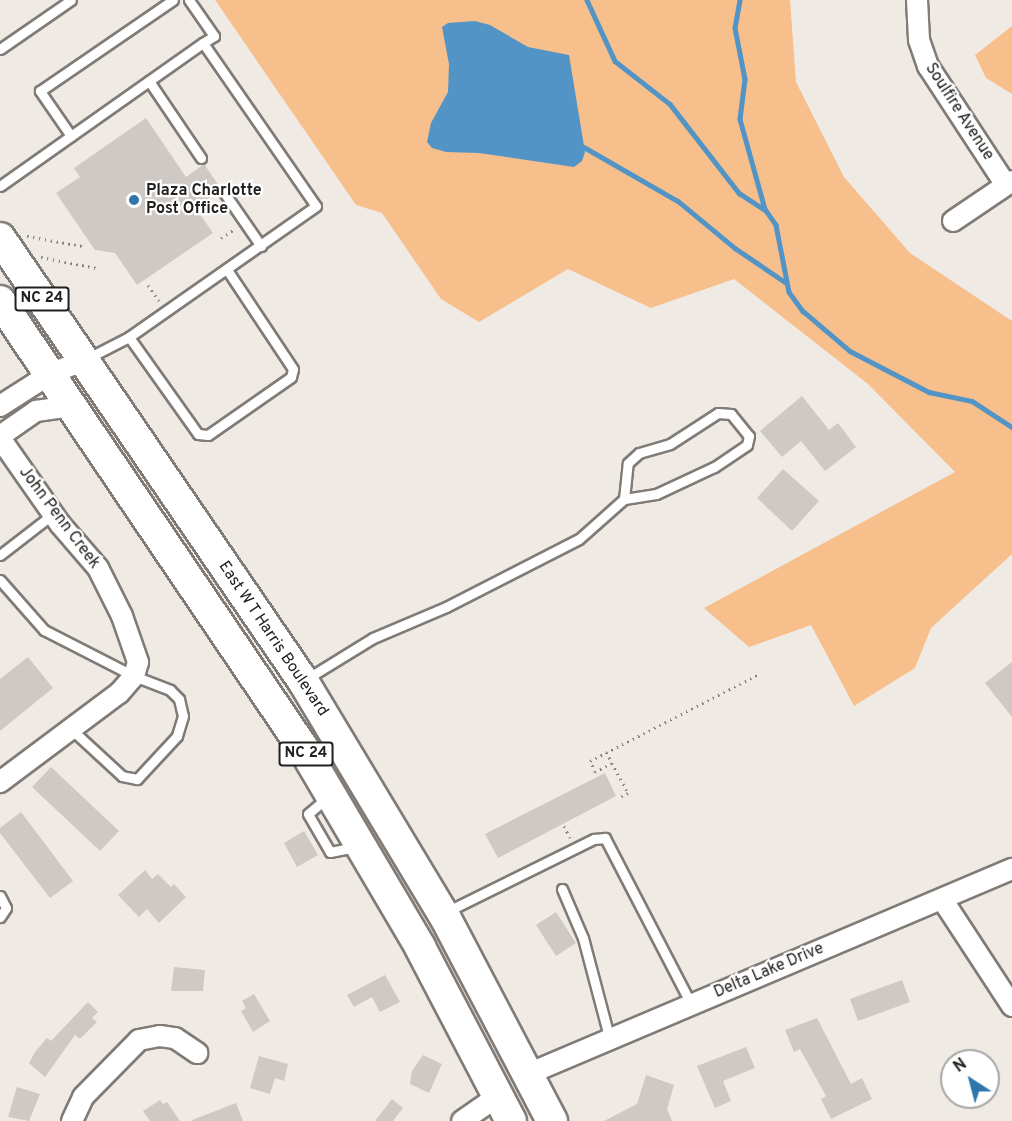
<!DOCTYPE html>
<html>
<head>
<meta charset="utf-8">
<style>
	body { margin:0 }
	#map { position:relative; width:1012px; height:1121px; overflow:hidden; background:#f0eae5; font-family:Overpass,sans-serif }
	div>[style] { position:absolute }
	.green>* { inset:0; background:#f7bf8b }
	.water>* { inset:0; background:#5294c6 }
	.stream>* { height:4.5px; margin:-2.25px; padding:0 2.25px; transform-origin:2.25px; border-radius:2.25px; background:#5294c6 }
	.building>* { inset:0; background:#cec9c4 }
	.path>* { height:3px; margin-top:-1.5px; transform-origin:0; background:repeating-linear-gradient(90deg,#898582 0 1.5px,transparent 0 6px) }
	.roads { filter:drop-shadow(2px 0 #807b76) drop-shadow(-2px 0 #807b76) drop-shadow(0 2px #807b76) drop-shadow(0 -2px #807b76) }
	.service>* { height:9px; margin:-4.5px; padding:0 4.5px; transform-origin:4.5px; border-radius:4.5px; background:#fff }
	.minor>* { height:20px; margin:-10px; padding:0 10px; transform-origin:10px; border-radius:10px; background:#fff }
	.primary>* { height:30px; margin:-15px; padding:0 15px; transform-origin:15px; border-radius:15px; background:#fff }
	.dots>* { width:16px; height:16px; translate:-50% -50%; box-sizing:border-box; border:3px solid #fff; border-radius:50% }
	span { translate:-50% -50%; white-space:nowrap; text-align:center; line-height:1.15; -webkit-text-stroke:4.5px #fff; paint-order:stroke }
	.shield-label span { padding:2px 4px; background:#fff; border:2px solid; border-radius:4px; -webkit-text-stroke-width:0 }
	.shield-label { font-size:15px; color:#22201e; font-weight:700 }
	.street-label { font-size:16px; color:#22201e }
	.poi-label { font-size:16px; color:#22201e; font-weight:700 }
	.left { translate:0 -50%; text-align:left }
	.north { position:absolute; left:940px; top:1049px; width:60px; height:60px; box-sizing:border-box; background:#fff; border:2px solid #a7a6a5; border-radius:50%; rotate:324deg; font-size:16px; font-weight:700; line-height:24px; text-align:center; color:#22201e }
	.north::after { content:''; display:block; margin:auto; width:21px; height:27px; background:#2d77ab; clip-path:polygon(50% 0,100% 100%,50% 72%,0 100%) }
</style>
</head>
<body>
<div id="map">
	<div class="green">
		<div style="clip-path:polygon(215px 0,790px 0,796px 82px,844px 177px,910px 253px,1012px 321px,1012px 554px,931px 628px,915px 668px,854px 706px,811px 625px,749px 647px,704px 608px,955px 472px,868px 384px,734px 279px,651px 308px,568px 269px,479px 322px,441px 299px,382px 213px,356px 205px)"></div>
		<div style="clip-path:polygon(1012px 26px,1012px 94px,986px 78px,975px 55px)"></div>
	</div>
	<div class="water">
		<div style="clip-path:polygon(475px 21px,490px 25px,528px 47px,569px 55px,585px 152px,582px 161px,574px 167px,479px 153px,446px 152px,432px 148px,427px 142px,431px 123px,448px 92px,449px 64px,442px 27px,448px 23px)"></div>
	</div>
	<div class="stream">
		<div style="left:587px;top:0;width:67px;rotate:65.3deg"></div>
		<div style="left:615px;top:61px;width:70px;rotate:38deg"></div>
		<div style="left:670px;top:104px;width:113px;rotate:52.2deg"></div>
		<div style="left:739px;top:193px;width:30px;rotate:33deg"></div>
		<div style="left:740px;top:0;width:28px;rotate:100deg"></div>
		<div style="left:735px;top:28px;width:52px;rotate:78.9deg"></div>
		<div style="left:745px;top:79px;width:40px;rotate:97.1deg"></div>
		<div style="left:740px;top:119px;width:93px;rotate:74.5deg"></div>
		<div style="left:765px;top:209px;width:19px;rotate:55deg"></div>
		<div style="left:776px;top:225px;width:68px;rotate:79deg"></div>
		<div style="left:789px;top:292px;width:24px;rotate:54deg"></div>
		<div style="left:803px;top:311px;width:62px;rotate:40.4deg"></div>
		<div style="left:850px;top:351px;width:89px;rotate:27.4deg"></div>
		<div style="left:929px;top:392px;width:44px;rotate:11.8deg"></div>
		<div style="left:972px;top:401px;width:48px;rotate:33deg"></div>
		<div style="left:584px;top:147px;width:108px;rotate:29.9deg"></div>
		<div style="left:678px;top:201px;width:74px;rotate:39.5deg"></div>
		<div style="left:735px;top:248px;width:60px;rotate:34.2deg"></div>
	</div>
	<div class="building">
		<div style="clip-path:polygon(146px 118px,186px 177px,204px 164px,219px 186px,217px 193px,195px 207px,213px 233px,137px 285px,115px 253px,95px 250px,56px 193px,80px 177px,74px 168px)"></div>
		<div style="clip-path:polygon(802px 396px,829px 430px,838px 423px,856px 447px,825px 471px,801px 441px,782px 457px,760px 431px)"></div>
		<div style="clip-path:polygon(783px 469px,819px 501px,792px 531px,757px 498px)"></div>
		<div style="clip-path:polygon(28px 657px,53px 688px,0 731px,0 679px)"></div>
		<div style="clip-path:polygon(1012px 662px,1012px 717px,985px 683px)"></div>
		<div style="clip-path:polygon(51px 767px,119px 831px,100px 851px,32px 787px)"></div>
		<div style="clip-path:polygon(605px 773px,616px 796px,498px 858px,485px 834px)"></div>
		<div style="clip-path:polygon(21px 812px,73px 881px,50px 898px,0 833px,0 828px)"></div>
		<div style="clip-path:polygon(304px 831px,318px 855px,297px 867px,284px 843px)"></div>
		<div style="clip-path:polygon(145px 870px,152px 879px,158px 874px,171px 887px,174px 884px,186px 897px,159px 923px,147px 909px,139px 917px,118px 895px)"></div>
		<div style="clip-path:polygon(556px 912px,576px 943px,556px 956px,536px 925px)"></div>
		<div style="clip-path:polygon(174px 967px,205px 970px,203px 991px,171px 991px)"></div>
		<div style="clip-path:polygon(385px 975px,400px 1002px,380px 1012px,372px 997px,354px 1007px,347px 995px)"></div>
		<div style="clip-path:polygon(902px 980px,910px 1002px,858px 1021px,850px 999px)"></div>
		<div style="clip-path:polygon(254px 994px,270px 1021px,253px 1032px,241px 1011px,246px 1008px,242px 1001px)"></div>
		<div style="clip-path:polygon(88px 1002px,98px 1012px,92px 1018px,97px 1022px,80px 1039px,75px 1035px,45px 1077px,29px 1063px,35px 1052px,47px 1038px,51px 1041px)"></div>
		<div style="clip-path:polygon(817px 1018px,851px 1084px,862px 1078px,872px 1099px,831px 1119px,821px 1099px,826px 1096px,800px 1049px,794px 1052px,785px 1030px)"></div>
		<div style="clip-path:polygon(746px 1047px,755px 1068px,723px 1081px,731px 1101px,715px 1108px,697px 1066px)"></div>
		<div style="clip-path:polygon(423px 1055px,442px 1064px,429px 1093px,410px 1084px,412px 1071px)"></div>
		<div style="clip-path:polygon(259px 1056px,288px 1064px,284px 1081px,275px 1078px,270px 1094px,250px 1088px)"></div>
		<div style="clip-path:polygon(646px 1075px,674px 1085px,667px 1109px,672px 1121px,604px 1121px,637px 1104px)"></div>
		<div style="clip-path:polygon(17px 1087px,40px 1094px,29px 1121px,8px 1117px)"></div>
		<div style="clip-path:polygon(392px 1099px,403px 1108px,393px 1121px,375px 1121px)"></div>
		<div style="clip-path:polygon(160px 1100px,163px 1104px,167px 1102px,180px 1121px,150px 1121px,143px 1111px)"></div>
		<div style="clip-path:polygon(236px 1103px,243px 1121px,192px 1121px,192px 1120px)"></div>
	</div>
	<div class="path">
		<div style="left:27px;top:236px;width:56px;rotate:10.3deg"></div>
		<div style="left:221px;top:238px;width:17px;rotate:-33deg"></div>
		<div style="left:41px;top:257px;width:56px;rotate:11.3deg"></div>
		<div style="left:148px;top:285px;width:19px;rotate:55deg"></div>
		<div style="left:606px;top:752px;width:47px;rotate:61.8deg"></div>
		<div style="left:628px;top:793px;width:9px;rotate:153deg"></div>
		<div style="left:612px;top:763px;width:19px;rotate:152deg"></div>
		<div style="left:595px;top:772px;width:12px;rotate:-114deg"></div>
		<div style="left:590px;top:761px;width:192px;rotate:-27.2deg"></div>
		<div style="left:564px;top:826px;width:13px;rotate:63deg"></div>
	</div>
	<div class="roads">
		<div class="service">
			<div style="left:189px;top:0;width:44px;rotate:55.2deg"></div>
			<div style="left:214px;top:36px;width:13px;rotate:148deg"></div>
			<div style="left:0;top:49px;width:86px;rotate:-34.6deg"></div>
			<div style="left:149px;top:81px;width:93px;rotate:56deg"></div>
			<div style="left:71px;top:136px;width:55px;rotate:-124.6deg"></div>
			<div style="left:40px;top:91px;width:161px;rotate:-34.4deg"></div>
			<div style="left:0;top:186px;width:248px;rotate:-35.2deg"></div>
			<div style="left:203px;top:43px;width:198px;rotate:55.3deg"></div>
			<div style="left:316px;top:206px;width:228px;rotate:145deg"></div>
			<div style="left:129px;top:337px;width:46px;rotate:152.9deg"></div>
			<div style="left:223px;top:191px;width:67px;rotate:55.4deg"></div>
			<div style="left:129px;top:337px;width:119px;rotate:54.6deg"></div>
			<div style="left:198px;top:434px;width:10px;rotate:6deg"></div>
			<div style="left:208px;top:435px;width:101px;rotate:-34.9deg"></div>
			<div style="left:291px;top:377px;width:8px;rotate:-76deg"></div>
			<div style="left:293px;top:369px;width:118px;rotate:-123.6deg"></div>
			<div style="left:0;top:555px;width:67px;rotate:-37.7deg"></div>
			<div style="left:0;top:580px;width:67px;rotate:48.7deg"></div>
			<div style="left:44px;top:630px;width:101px;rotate:27.1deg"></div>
			<div style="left:134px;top:676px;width:39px;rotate:21deg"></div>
			<div style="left:170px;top:690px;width:13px;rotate:45deg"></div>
			<div style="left:179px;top:699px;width:17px;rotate:77deg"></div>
			<div style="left:183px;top:716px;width:21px;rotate:107deg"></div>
			<div style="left:177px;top:736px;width:59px;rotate:132.9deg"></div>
			<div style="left:137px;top:779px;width:15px;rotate:-169deg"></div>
			<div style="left:122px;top:776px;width:69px;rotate:-137.3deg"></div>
			<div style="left:308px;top:678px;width:76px;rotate:-31.6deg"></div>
			<div style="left:373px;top:638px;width:79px;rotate:-23deg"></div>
			<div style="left:446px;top:607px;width:149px;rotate:-27.1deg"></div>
			<div style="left:579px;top:539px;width:60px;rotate:-41.6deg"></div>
			<div style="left:624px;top:499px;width:36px;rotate:-84deg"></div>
			<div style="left:628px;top:463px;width:15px;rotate:-42deg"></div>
			<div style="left:639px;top:453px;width:32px;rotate:-16deg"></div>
			<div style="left:670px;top:444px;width:57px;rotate:-32.9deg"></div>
			<div style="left:718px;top:413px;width:13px;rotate:4deg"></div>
			<div style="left:731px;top:414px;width:28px;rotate:51deg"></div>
			<div style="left:749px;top:436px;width:9px;rotate:103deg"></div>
			<div style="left:747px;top:445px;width:40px;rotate:146deg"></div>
			<div style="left:714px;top:467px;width:64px;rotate:155deg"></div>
			<div style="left:656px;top:494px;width:32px;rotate:171deg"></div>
			<div style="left:328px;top:797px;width:26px;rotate:140deg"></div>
			<div style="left:308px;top:814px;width:44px;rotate:59.9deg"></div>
			<div style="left:330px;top:852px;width:26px;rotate:-11deg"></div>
			<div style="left:562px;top:889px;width:53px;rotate:66.8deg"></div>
			<div style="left:583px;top:938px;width:106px;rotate:75.2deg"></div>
			<div style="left:0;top:896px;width:13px;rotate:63deg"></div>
			<div style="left:6px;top:908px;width:11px;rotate:124deg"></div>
			<div style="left:448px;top:911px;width:163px;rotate:-26.3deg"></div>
			<div style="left:594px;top:839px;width:11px;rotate:-5deg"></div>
			<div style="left:605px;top:838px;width:187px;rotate:62.6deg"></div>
		</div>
		<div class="minor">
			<div style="left:917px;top:0;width:40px;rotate:87.1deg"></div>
			<div style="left:919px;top:40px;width:28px;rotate:71deg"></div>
			<div style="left:928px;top:66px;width:142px;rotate:56.8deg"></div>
			<div style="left:953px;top:221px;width:71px;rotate:-34.1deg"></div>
			<div style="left:0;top:406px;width:59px;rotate:-32.6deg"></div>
			<div style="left:50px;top:374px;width:37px;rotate:-22deg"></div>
			<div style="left:0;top:436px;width:44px;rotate:-34.8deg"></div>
			<div style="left:36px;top:411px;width:36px;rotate:-8deg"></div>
			<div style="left:0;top:438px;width:105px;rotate:55.1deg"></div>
			<div style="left:60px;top:524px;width:58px;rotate:49.2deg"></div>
			<div style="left:98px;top:568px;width:54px;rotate:63.4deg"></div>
			<div style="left:122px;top:616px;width:49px;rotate:70.8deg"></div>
			<div style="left:138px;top:662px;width:15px;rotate:106deg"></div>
			<div style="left:134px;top:676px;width:23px;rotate:131deg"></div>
			<div style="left:119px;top:693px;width:149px;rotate:143.2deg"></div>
			<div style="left:942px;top:899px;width:128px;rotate:56.8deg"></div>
			<div style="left:528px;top:1074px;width:526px;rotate:-22.96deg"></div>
			<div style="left:72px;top:1121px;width:26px;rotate:-65deg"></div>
			<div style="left:83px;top:1097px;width:80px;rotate:-45.5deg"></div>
			<div style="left:139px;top:1040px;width:21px;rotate:-11deg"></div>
			<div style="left:160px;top:1036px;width:15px;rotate:8deg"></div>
			<div style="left:175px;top:1038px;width:27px;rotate:34deg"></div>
			<div style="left:462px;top:1121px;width:44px;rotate:-34.8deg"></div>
		</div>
		<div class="primary">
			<div style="left:0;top:238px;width:537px;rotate:55.63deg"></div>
			<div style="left:303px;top:681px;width:275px;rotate:59deg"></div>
			<div style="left:445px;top:917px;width:230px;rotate:62.3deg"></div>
			<div style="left:0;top:301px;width:540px;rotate:55.87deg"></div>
			<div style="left:303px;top:748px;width:231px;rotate:59.5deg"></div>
			<div style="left:420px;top:947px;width:196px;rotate:62.4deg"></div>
		</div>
	</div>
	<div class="dots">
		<div style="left:134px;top:200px;background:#2d77ab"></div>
	</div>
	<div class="shield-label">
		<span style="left:42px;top:299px">NC 24</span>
		<span style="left:306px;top:754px">NC 24</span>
	</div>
	<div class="street-label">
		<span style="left:959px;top:112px;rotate:57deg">Soulfire Avenue</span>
		<span style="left:59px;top:518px;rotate:53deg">John Penn Creek</span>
		<span style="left:273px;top:639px;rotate:56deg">East W T Harris Boulevard</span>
		<span style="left:769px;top:971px;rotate:-23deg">Delta Lake Drive</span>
	</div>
	<div class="poi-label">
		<span class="left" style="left:146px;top:200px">Plaza Charlotte<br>Post Office</span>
	</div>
	<div class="north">N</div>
</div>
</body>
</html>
